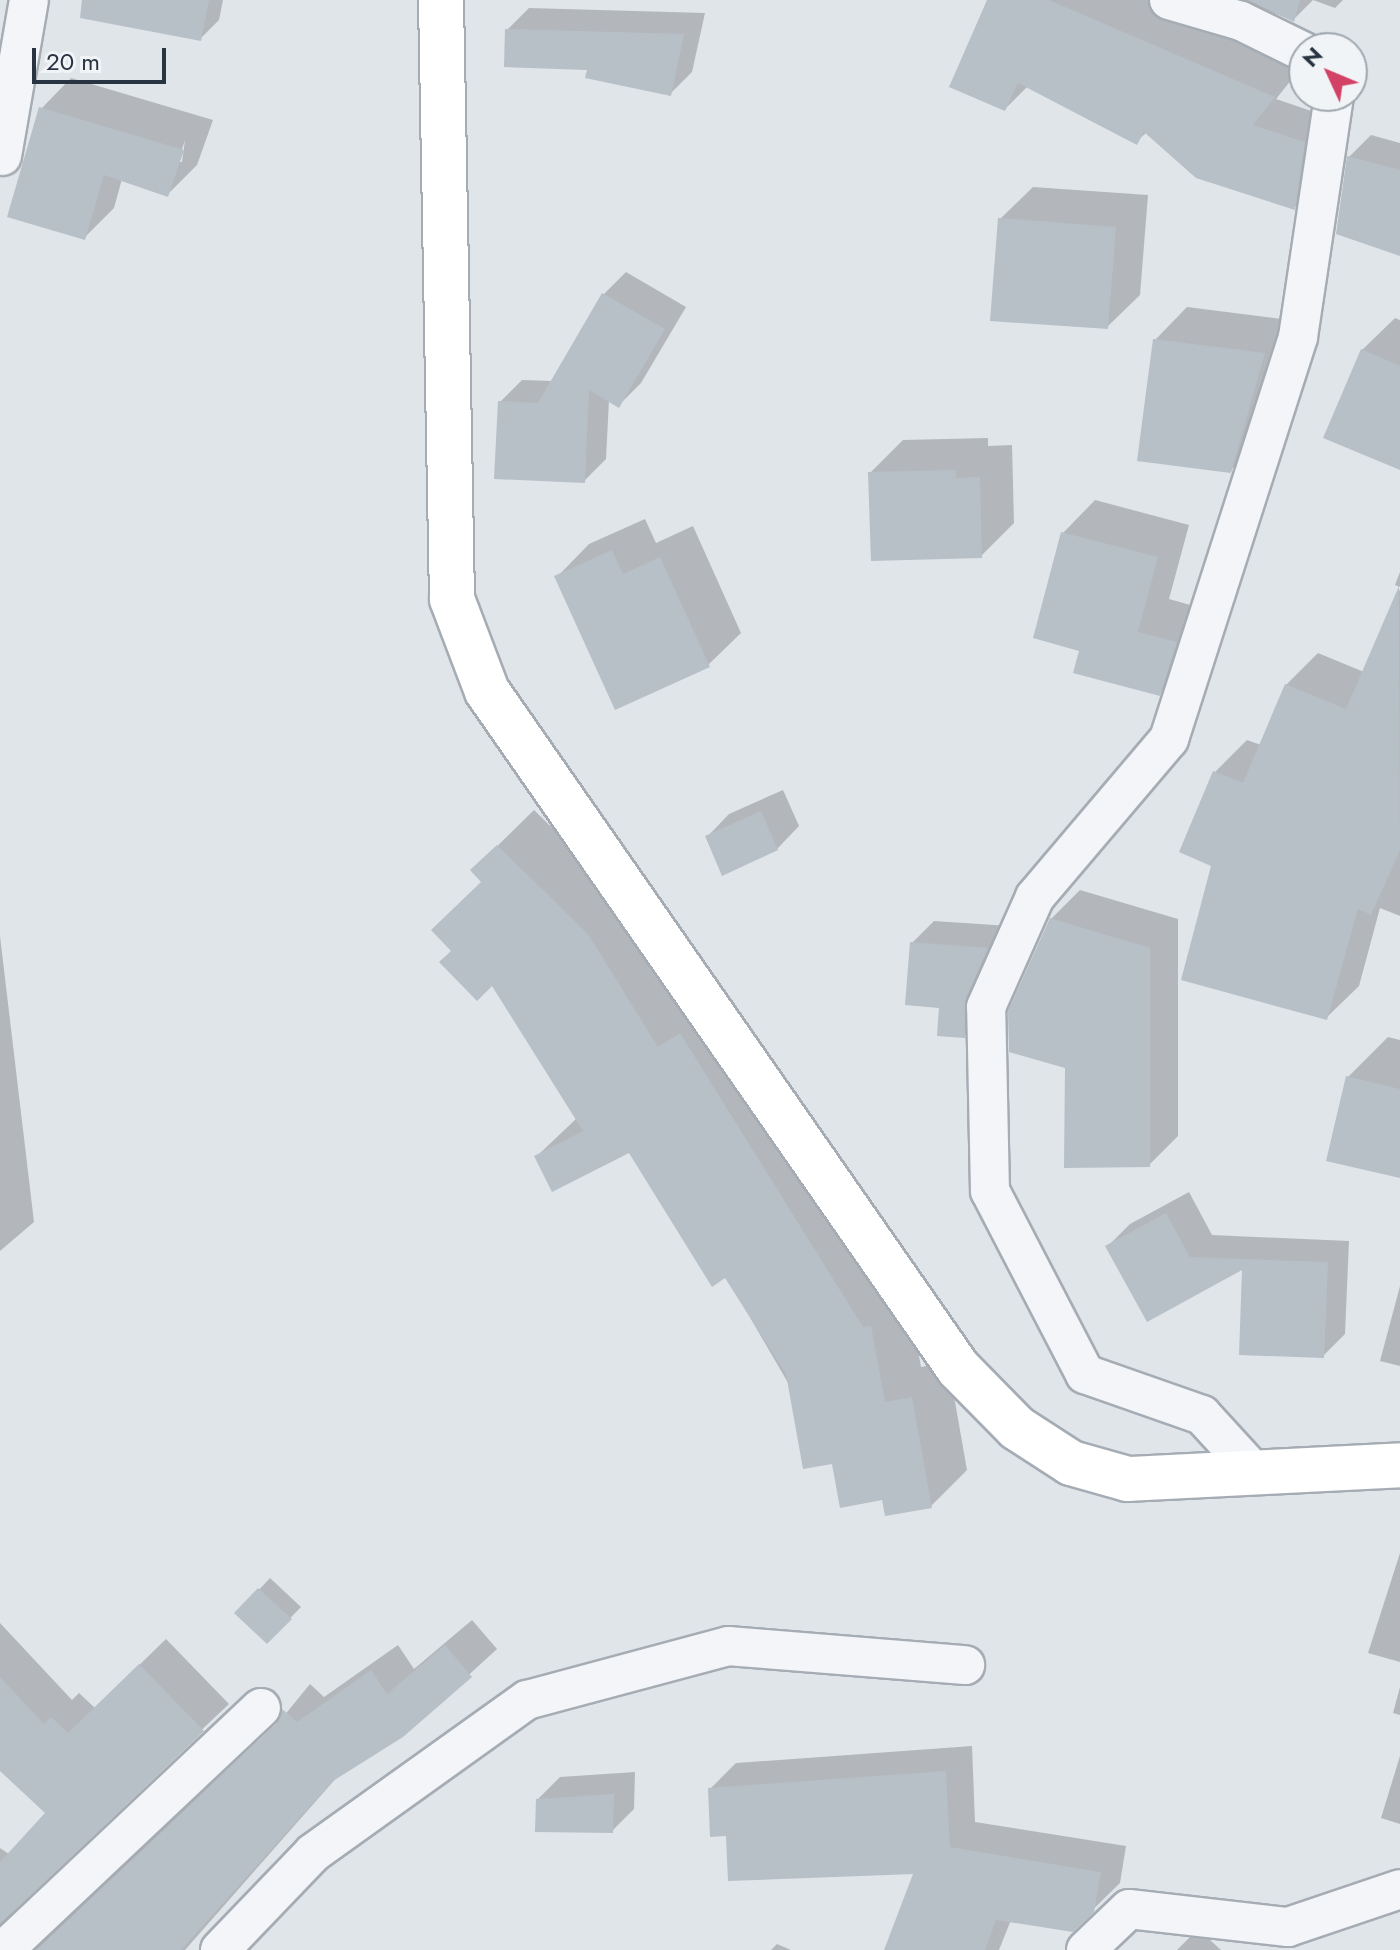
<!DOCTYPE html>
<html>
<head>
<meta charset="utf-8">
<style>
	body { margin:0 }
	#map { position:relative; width:1400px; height:1950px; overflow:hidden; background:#e0e5ea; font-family:Jost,sans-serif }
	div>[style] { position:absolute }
	.shadow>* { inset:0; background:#0003 }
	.building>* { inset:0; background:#b7bfc7 }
	.roads { filter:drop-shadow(2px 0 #a5acb4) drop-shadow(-2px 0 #a5acb4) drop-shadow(0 2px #a5acb4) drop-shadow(0 -2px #a5acb4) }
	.street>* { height:38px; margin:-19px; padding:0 19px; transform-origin:19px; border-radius:19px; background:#f3f5f8 }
	.secondary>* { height:44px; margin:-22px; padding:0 22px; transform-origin:22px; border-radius:22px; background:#fff }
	span { translate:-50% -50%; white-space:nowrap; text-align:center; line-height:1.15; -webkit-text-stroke:7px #f0f4f7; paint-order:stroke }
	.north { position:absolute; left:1288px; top:32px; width:80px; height:80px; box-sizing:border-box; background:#f0f4f7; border:2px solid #a0a7af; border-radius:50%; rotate:314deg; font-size:22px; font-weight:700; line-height:32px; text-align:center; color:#283442 }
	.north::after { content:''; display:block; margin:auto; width:28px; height:36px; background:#d34166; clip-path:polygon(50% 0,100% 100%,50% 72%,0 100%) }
	.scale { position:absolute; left:32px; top:48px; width:134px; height:36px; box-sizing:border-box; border:4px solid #283442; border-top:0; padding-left:10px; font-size:24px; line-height:28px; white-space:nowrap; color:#283442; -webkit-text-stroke:6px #f0f4f7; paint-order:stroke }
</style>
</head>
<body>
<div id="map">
	<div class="shadow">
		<div style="clip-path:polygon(146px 0,223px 0,219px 20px,200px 39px)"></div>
		<div style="clip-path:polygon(990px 0,1202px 0,1304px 64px,1276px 99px,1329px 117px,1320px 182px,1294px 208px,1147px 132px,1136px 142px,1028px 86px,1005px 109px)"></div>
		<div style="clip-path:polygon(1238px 0,1343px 0,1335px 8px,1313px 0,1293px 20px)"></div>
		<div style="clip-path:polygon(529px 8px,705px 13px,692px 72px,670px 94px,507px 30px)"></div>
		<div style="clip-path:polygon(evenodd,71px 78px,213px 120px,197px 165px,167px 195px,122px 179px,114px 208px,84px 238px,41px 109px,71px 78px,185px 140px,182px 162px,178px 162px,185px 140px)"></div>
		<div style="clip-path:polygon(1371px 135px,1400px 143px,1400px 254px,1349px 157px)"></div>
		<div style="clip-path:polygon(1033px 187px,1148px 195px,1140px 295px,1107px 327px,1000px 219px)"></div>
		<div style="clip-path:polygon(626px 272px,686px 307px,641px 383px,619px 405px,609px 400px,606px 459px,584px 481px,500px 402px,522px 380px,553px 381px,604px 294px)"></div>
		<div style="clip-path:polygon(1187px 307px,1297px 321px,1263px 438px,1230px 471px,1155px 340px)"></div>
		<div style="clip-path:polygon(1395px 318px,1400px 320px,1400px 468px,1362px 350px)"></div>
		<div style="clip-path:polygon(988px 438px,988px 446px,1012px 445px,1014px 523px,981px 556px,870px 473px,903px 440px)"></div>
		<div style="clip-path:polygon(1095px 500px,1189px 525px,1169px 599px,1208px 610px,1192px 661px,1159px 694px,1082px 649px,1063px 533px)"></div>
		<div style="clip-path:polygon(645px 519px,656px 543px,693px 526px,741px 633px,708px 665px,557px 577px,589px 544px)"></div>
		<div style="clip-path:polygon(1400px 572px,1400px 587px,1395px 585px)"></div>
		<div style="clip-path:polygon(1400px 589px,1400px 916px,1380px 908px,1359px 986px,1326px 1018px,1213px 864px,1215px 772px,1247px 740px,1261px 745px,1286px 685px,1318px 653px,1364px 672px)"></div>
		<div style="clip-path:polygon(783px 790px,799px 826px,777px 849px,707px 837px,729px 814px)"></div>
		<div style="clip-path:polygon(534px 810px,623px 898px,907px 1291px,921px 1367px,948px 1362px,967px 1470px,931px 1506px,883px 1498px,834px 1462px,726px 1276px,630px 1151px,537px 1156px,577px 1118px,493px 983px,453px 951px,483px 881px,473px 870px)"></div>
		<div style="clip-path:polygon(1080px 890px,1178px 919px,1178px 1136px,1149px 1165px,1067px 1067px,1051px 919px)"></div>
		<div style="clip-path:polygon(934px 921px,1009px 926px,986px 1014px,964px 1036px,912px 943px)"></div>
		<div style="clip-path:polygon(0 936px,34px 1222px,0 1251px)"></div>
		<div style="clip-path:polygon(1388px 1037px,1400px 1040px,1400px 1176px,1348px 1077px)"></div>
		<div style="clip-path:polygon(1189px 1192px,1212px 1235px,1349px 1241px,1345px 1334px,1323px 1356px,1244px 1266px,1107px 1247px,1130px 1224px)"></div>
		<div style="clip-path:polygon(1400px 1286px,1400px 1366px,1380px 1361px)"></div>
		<div style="clip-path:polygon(1400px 1553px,1400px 1662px,1368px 1653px)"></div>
		<div style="clip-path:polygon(270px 1578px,301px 1607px,267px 1642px,237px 1613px)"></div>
		<div style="clip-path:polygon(472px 1620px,497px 1649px,402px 1736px,338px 1776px,185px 1950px,0 1950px,0 1848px,9px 1854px,48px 1813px,0 1768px,0 1623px,72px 1700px,79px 1693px,95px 1708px,166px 1639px,229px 1704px,13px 1908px,8px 1929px,36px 1946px,279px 1722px,310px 1684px,324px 1697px,398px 1645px,414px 1669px)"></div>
		<div style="clip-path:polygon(1400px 1687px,1400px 1715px,1393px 1713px)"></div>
		<div style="clip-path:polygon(972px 1746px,975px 1822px,1126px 1846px,1120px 1883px,1072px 1930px,1011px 1920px,999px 1950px,886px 1950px,916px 1872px,728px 1834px,710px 1789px,736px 1763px)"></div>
		<div style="clip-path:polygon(1400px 1756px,1400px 1824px,1381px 1818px)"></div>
		<div style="clip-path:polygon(635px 1772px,634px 1809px,612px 1831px,538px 1799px,560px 1777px)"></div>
		<div style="clip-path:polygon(1198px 1929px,1221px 1950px,1177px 1950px)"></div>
		<div style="clip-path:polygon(777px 1944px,791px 1950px,771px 1950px)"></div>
	</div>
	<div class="building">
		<div style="clip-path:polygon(82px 0,209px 0,201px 41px,80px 18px)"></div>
		<div style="clip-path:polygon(987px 0,1049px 0,1275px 97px,1253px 125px,1305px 142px,1295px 210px,1196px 178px,1144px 132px,1137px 145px,1018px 83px,1005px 111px,949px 87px)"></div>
		<div style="clip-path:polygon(1248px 0,1300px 0,1294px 22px)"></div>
		<div style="clip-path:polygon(505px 29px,684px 34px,671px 96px,585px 78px,587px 70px,504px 67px)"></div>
		<div style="clip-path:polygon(39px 107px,184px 150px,168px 197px,104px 175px,85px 240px,7px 217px)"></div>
		<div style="clip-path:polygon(1347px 156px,1400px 170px,1400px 256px,1336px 234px)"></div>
		<div style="clip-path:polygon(998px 218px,1116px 227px,1108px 329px,990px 321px)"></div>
		<div style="clip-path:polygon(602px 293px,665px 329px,619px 408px,589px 390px,585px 483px,494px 479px,498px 401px,538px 403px)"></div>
		<div style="clip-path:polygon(1153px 339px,1265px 353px,1231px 473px,1137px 461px)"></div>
		<div style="clip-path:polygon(1361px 349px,1400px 366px,1400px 470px,1323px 438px)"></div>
		<div style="clip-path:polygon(956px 470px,956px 478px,980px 477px,982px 558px,871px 561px,868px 472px)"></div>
		<div style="clip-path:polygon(1061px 532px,1158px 557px,1138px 632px,1177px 642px,1160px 696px,1073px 673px,1079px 651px,1033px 638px)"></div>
		<div style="clip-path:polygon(612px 550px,623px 574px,660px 557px,710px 667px,615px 710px,554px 576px)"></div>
		<div style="clip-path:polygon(1399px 586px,1400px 850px,1371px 915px,1358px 909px,1327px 1020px,1181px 980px,1211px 866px,1179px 852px,1213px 771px,1243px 783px,1285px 684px,1346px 709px)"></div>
		<div style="clip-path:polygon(761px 811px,778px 850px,722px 876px,705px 836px)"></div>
		<div style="clip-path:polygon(497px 845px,588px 934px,658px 1047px,680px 1033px,863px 1327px,871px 1326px,885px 1402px,912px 1397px,932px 1508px,885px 1516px,882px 1500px,840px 1508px,832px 1464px,803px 1469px,786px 1374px,725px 1278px,712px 1287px,629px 1153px,552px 1192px,534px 1156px,583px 1131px,492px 986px,477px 1001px,439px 962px,451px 951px,431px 930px,481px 882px,470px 870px)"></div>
		<div style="clip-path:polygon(1050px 918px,1150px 948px,1150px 1167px,1064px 1168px,1065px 1068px,1009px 1052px,1008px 1011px)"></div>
		<div style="clip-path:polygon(910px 942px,988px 948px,966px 999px,965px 1038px,937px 1036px,939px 1008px,905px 1005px)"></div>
		<div style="clip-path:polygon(1346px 1076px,1400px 1089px,1400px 1178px,1326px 1161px)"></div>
		<div style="clip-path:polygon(1166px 1213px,1190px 1257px,1328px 1262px,1324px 1358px,1239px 1355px,1242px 1270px,1147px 1322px,1105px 1246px)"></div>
		<div style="clip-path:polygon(258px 1588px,292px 1619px,267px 1644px,234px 1613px)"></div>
		<div style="clip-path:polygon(445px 1645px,472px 1677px,403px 1737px,333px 1781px,181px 1950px,36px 1950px,276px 1724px,282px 1709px,297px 1722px,371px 1670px,387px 1694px)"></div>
		<div style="clip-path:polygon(139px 1664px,204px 1731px,0 1924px,0 1862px,45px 1813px,0 1771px,0 1677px,44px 1724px,51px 1717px,68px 1733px)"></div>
		<div style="clip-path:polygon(946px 1771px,950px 1847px,1101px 1872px,1094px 1912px,1073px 1932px,996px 1920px,985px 1950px,884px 1950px,913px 1874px,728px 1881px,726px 1836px,710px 1837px,708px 1788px)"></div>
		<div style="clip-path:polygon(614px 1794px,613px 1833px,535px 1832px,536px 1799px)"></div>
	</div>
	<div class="roads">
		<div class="street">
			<div style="left:1169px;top:0;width:75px;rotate:16.3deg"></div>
			<div style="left:1241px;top:21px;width:70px;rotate:26.2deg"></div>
			<div style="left:2px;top:156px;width:158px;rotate:-80.2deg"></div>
			<div style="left:1256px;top:1474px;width:80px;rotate:-132.5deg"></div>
			<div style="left:1202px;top:1415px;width:124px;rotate:-160.7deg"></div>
			<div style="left:1085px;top:1374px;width:206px;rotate:-117.4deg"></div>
			<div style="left:990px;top:1191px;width:184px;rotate:-91.2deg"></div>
			<div style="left:986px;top:1007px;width:120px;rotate:-66deg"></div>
			<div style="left:1035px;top:897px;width:207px;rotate:-49.7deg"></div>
			<div style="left:1169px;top:739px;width:422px;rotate:-72.2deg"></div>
			<div style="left:1298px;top:337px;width:244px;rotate:-81.5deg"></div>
			<div style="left:4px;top:1950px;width:353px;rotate:-43.3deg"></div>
			<div style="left:220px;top:1950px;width:134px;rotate:-46.2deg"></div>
			<div style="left:313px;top:1853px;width:263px;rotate:-35.6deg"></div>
			<div style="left:527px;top:1700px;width:208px;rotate:-15deg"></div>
			<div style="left:728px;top:1646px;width:238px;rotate:4.6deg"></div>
			<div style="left:1086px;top:1950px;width:59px;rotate:-43.6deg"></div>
			<div style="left:1129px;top:1909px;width:160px;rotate:6.5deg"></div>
			<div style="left:1288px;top:1927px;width:118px;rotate:-18.7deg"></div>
		</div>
		<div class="secondary">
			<div style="left:441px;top:0;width:599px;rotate:88.95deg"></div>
			<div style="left:452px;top:599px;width:98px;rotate:69.2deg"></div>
			<div style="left:487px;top:691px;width:825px;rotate:55.17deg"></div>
			<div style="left:958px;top:1368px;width:84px;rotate:45.5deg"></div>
			<div style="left:1017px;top:1428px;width:64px;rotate:32.9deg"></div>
			<div style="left:1071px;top:1463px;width:59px;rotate:15.7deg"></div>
			<div style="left:1128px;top:1479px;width:272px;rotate:-2.9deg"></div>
		</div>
	</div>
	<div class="north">N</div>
	<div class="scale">20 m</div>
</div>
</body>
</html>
